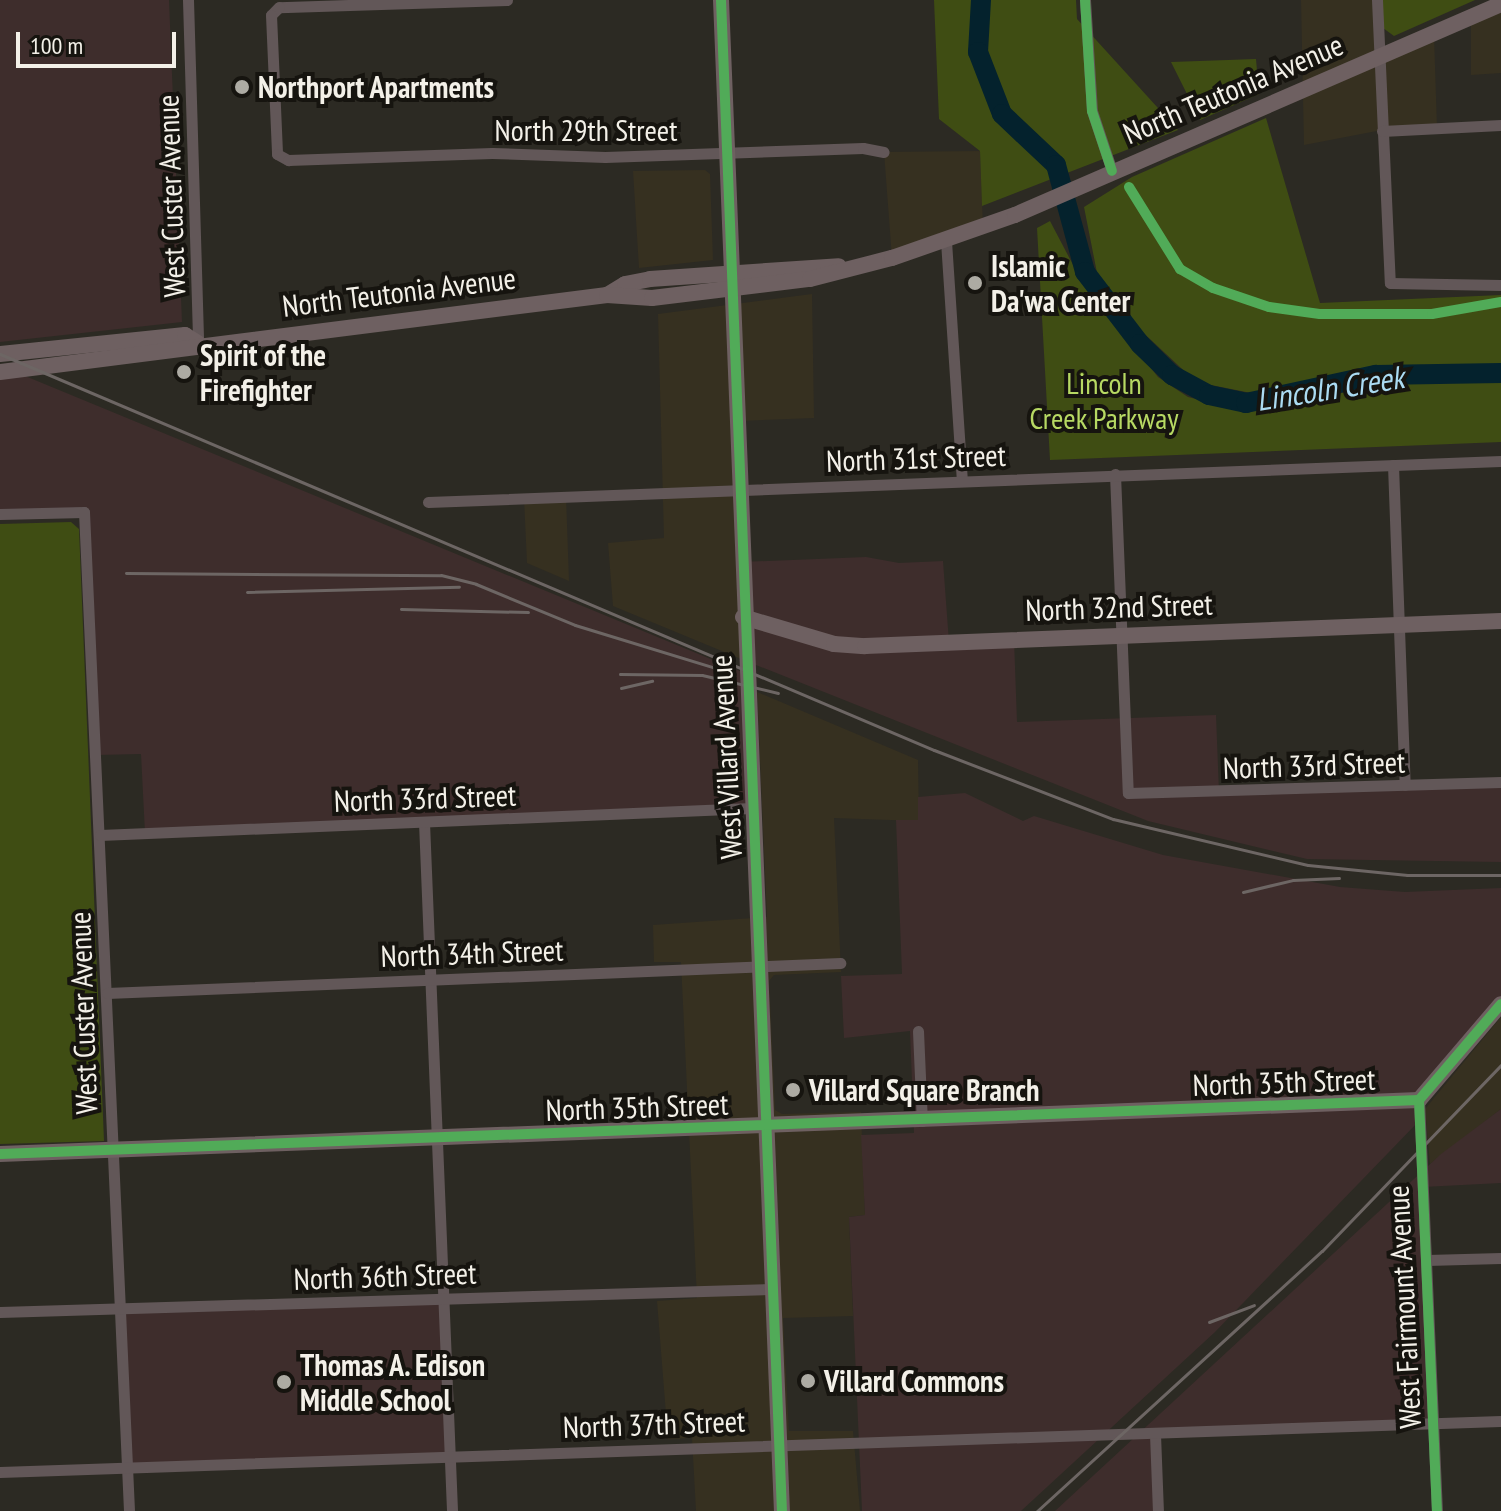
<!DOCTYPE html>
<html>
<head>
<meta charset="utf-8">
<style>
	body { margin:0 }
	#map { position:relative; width:1501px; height:1511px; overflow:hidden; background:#2c2a23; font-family:"PT Sans Narrow",sans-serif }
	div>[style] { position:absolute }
	.built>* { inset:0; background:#363020 }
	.industrial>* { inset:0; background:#3e2d2c }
	.green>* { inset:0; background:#3f4d13 }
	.river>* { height:20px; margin:-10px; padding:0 10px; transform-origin:10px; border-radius:10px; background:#04222d }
	.street>* { height:11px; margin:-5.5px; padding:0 5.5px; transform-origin:5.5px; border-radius:5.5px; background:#625758 }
	.secondary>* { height:16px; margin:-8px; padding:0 8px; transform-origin:8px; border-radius:8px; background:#6e6061 }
	.rail>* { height:3px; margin:-1.5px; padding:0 1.5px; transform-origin:1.5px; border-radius:1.5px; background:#6d6664 }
	.cycleway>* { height:10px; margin:-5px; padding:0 5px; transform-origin:5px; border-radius:5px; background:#51ab58 }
	.dots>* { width:22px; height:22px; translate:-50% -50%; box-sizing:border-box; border:4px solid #16140f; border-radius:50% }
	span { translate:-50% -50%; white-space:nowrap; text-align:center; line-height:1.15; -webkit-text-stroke:8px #16140f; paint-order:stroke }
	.poi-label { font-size:30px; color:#f3f0e8; font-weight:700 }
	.left { translate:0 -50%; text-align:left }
	.street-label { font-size:30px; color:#f3f0e8 }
	.park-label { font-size:30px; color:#b7d963 }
	.water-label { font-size:32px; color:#abdbf2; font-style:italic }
	.scale { position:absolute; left:16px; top:32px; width:160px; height:36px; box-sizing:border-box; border:4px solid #f3f0e8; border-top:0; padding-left:10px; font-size:24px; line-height:28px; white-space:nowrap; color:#f3f0e8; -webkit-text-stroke:6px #16140f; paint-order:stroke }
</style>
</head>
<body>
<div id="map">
	<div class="built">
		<div style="clip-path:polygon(1301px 0,1377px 0,1380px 57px,1434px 35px,1437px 128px,1382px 130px,1304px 145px)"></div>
		<div style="clip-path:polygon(1501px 4px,1501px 73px,1471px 75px,1471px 18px)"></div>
		<div style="clip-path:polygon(980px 151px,983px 227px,892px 258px,884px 152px)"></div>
		<div style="clip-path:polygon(705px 170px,710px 174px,713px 260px,639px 268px,633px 171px)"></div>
		<div style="clip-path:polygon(812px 294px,814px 418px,738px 421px,746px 661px,613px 606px,608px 543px,664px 538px,658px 314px)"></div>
		<div style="clip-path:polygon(566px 496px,569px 581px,527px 563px,524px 498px)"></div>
		<div style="clip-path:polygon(757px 692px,918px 760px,919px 821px,834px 818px,841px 972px,774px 975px,769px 981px,775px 1110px,782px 1114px,861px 1112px,865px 1215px,849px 1217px,853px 1316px,783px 1318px,789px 1431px,853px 1431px,860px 1511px,696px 1511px,692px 1438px,668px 1439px,657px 1301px,697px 1298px,681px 962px,654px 962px,653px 925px,767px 917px)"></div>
		<div style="clip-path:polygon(1501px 1017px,1501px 1109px,1430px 1164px,1425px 1109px)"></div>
	</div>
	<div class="industrial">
		<div style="clip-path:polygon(0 0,169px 0,182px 322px,0 342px)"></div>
		<div style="clip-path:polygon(13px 371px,747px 674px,752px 808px,145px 833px,141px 754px,96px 755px,84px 513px,0 514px,0 372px)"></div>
		<div style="clip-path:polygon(866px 557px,899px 563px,943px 561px,949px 642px,1014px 639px,1017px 722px,1216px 715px,1219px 792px,1501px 782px,1501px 862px,1307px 859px,1148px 821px,746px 661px,741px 562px)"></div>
		<div style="clip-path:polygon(965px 793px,1023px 821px,1034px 816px,1163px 855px,1340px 887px,1405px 892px,1501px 888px,1501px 1004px,1419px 1100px,1419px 1121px,1215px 1332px,1021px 1511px,862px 1511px,849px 1217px,865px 1215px,861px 1135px,914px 1133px,910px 1031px,844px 1038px,841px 976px,902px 974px,896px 820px,918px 820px,918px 797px)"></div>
		<div style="clip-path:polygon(1501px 1109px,1501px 1183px,1423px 1187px,1433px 1423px,1156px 1434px,1158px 1511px,1055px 1511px,1441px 1154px)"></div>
		<div style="clip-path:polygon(443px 1298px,449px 1455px,126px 1467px,118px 1308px)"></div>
	</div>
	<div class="green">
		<div style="clip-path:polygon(934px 0,1076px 0,1077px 19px,1178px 130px,982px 206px,980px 151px,939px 119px)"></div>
		<div style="clip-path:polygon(1382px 0,1475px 0,1394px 36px,1383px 28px)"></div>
		<div style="clip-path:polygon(1256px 59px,1259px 94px,1200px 120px,1171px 62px)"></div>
		<div style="clip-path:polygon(1266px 118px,1320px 303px,1501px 295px,1501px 364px,1369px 369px,1251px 393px,1196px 382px,1135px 325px,1098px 278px,1084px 207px,1132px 177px)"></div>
		<div style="clip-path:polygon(1050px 221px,1081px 280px,1158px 377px,1188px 397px,1245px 411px,1390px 384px,1501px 382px,1501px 442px,1050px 460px,1037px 228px)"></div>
		<div style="clip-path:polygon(71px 522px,79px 529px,104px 1141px,0 1144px,0 524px)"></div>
	</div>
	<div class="river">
		<div style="left:981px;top:0;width:52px;rotate:93.3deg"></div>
		<div style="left:978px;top:52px;width:66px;rotate:68.8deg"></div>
		<div style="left:1002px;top:114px;width:74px;rotate:43.4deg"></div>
		<div style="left:1056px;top:165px;width:111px;rotate:74.8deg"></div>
		<div style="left:1085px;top:272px;width:91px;rotate:52.6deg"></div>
		<div style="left:1140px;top:344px;width:45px;rotate:44.1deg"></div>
		<div style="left:1172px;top:375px;width:42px;rotate:28.4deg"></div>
		<div style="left:1209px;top:395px;width:38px;rotate:12deg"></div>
		<div style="left:1246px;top:403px;width:133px;rotate:-12.2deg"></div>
		<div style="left:1376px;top:375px;width:125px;rotate:-0.9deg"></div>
	</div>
	<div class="street">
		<div style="left:188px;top:0;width:343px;rotate:88.3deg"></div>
		<div style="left:507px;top:0;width:228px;rotate:178.2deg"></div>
		<div style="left:279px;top:7px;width:11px;rotate:135deg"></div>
		<div style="left:271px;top:15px;width:139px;rotate:87.5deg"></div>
		<div style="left:277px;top:154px;width:13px;rotate:29deg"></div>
		<div style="left:288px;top:160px;width:204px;rotate:-2deg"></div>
		<div style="left:492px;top:153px;width:113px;rotate:2deg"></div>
		<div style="left:605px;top:157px;width:258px;rotate:-2deg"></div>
		<div style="left:863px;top:148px;width:21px;rotate:11deg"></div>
		<div style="left:1085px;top:0;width:111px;rotate:86.4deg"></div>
		<div style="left:1092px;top:111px;width:63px;rotate:71.6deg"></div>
		<div style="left:1377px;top:0;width:283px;rotate:87.4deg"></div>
		<div style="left:1390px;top:283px;width:111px;rotate:1deg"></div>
		<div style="left:1382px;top:131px;width:119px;rotate:-2.9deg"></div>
		<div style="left:946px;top:241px;width:240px;rotate:86.2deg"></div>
		<div style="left:1393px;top:465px;width:320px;rotate:87.9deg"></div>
		<div style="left:1115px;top:474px;width:319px;rotate:87.7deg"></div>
		<div style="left:1128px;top:793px;width:373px;rotate:-1.7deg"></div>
		<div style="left:428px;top:502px;width:1074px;rotate:-2.19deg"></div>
		<div style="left:0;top:514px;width:84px;rotate:-1.4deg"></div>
		<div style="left:84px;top:512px;width:1000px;rotate:87.42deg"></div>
		<div style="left:424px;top:822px;width:690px;rotate:87.67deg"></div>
		<div style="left:100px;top:835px;width:653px;rotate:-2.37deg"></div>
		<div style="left:107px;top:993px;width:734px;rotate:-2.34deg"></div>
		<div style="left:918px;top:1031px;width:90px;rotate:87.5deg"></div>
		<div style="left:1419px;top:1100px;width:411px;rotate:87.5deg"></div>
		<div style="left:1427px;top:1260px;width:74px;rotate:-1.5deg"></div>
		<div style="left:0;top:1312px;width:772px;rotate:-1.71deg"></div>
		<div style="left:1155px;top:1434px;width:77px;rotate:87.8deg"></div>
		<div style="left:0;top:1472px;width:1502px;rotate:-1.95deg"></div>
	</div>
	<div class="secondary">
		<div style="left:721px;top:0;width:1512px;rotate:87.69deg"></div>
		<div style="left:607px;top:295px;width:21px;rotate:-31deg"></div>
		<div style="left:625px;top:284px;width:25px;rotate:-11deg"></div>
		<div style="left:650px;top:279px;width:189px;rotate:-3.9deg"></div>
		<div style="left:0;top:354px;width:186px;rotate:-5.9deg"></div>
		<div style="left:185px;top:335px;width:15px;rotate:32deg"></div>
		<div style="left:0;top:372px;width:612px;rotate:-7.23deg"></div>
		<div style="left:607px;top:295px;width:45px;rotate:3.8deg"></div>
		<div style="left:652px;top:298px;width:159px;rotate:-6.9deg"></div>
		<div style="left:810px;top:279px;width:85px;rotate:-14.4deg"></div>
		<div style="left:892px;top:258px;width:130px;rotate:-19.3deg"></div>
		<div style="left:1015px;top:215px;width:530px;rotate:-23.47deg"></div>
		<div style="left:743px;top:617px;width:95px;rotate:16.5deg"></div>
		<div style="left:834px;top:644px;width:31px;rotate:4deg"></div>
		<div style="left:865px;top:646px;width:636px;rotate:-2.25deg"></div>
		<div style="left:0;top:1154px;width:1420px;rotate:-2.18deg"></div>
		<div style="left:1419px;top:1100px;width:126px;rotate:-49.5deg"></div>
	</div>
	<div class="rail">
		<div style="left:0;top:354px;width:1014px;rotate:22.98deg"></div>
		<div style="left:934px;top:750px;width:192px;rotate:21.1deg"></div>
		<div style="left:1113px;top:819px;width:200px;rotate:13.3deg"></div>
		<div style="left:1308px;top:865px;width:100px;rotate:5.8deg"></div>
		<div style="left:1407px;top:875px;width:94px"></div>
		<div style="left:126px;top:573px;width:315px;rotate:0.4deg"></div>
		<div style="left:441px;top:575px;width:36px;rotate:14deg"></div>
		<div style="left:476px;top:584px;width:107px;rotate:22.5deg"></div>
		<div style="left:575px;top:625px;width:161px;rotate:17deg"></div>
		<div style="left:247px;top:592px;width:212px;rotate:-1.4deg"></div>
		<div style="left:401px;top:609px;width:127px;rotate:1.4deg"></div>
		<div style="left:620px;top:674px;width:82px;rotate:0.7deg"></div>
		<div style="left:702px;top:675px;width:78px;rotate:13.3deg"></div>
		<div style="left:621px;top:688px;width:32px;rotate:-13deg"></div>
		<div style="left:1243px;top:892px;width:51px;rotate:-13.5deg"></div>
		<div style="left:1293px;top:880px;width:46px;rotate:-2.5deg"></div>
		<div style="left:1209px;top:1322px;width:48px;rotate:-20.7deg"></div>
		<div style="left:1037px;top:1511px;width:386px;rotate:-42.4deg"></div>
		<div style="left:1322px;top:1251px;width:258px;rotate:-46.1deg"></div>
	</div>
	<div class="cycleway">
		<div style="left:721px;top:0;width:1512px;rotate:87.69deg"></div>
		<div style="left:1085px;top:0;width:111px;rotate:86.4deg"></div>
		<div style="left:1092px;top:111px;width:63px;rotate:71.6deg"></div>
		<div style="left:1129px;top:187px;width:97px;rotate:58.1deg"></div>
		<div style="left:1180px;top:269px;width:38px;rotate:30deg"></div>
		<div style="left:1213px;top:288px;width:59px;rotate:18.7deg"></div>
		<div style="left:1269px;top:307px;width:51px;rotate:7.8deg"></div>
		<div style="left:1320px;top:314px;width:112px"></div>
		<div style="left:1432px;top:314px;width:70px;rotate:-9.9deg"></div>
		<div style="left:1419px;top:1100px;width:411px;rotate:87.5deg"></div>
		<div style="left:1419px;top:1100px;width:126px;rotate:-49.5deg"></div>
		<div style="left:0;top:1154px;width:1420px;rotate:-2.18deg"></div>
	</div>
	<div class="dots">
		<div style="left:242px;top:87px;background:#adaba3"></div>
		<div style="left:975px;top:283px;background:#adaba3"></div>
		<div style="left:184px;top:372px;background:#adaba3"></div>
		<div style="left:793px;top:1090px;background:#adaba3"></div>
		<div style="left:808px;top:1381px;background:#adaba3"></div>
		<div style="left:284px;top:1382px;background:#adaba3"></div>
	</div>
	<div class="poi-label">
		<span class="left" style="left:258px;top:87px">Northport Apartments</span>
		<span class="left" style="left:991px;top:283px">Islamic<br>Da'wa Center</span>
		<span class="left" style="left:200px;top:372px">Spirit of the<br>Firefighter</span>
		<span class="left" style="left:809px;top:1090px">Villard Square Branch</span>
		<span class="left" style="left:300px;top:1382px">Thomas A. Edison<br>Middle School</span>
		<span class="left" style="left:824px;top:1381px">Villard Commons</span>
	</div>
	<div class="street-label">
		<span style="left:1233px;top:89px;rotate:-23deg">North Teutonia Avenue</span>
		<span style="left:586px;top:130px">North 29th Street</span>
		<span style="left:171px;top:196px;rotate:-92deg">West Custer Avenue</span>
		<span style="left:399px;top:292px;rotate:-7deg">North Teutonia Avenue</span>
		<span style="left:916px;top:458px;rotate:-2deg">North 31st Street</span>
		<span style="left:1119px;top:607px;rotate:-2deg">North 32nd Street</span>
		<span style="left:726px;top:757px;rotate:-93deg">West Villard Avenue</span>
		<span style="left:1314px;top:765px;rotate:-2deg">North 33rd Street</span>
		<span style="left:425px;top:798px;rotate:-2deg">North 33rd Street</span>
		<span style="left:472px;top:953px;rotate:-2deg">North 34th Street</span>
		<span style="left:83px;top:1013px;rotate:-92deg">West Custer Avenue</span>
		<span style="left:1284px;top:1082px;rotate:-2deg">North 35th Street</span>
		<span style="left:637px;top:1107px;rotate:-2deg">North 35th Street</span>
		<span style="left:385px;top:1276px;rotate:-2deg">North 36th Street</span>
		<span style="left:1404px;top:1307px;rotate:-93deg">West Fairmount Avenue</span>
		<span style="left:654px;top:1424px;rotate:-2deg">North 37th Street</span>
	</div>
	<div class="park-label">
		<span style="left:1104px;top:400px">Lincoln<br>Creek Parkway</span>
	</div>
	<div class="water-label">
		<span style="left:1330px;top:388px;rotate:-9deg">Lincoln Creek</span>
	</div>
	<div class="scale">100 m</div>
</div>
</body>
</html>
